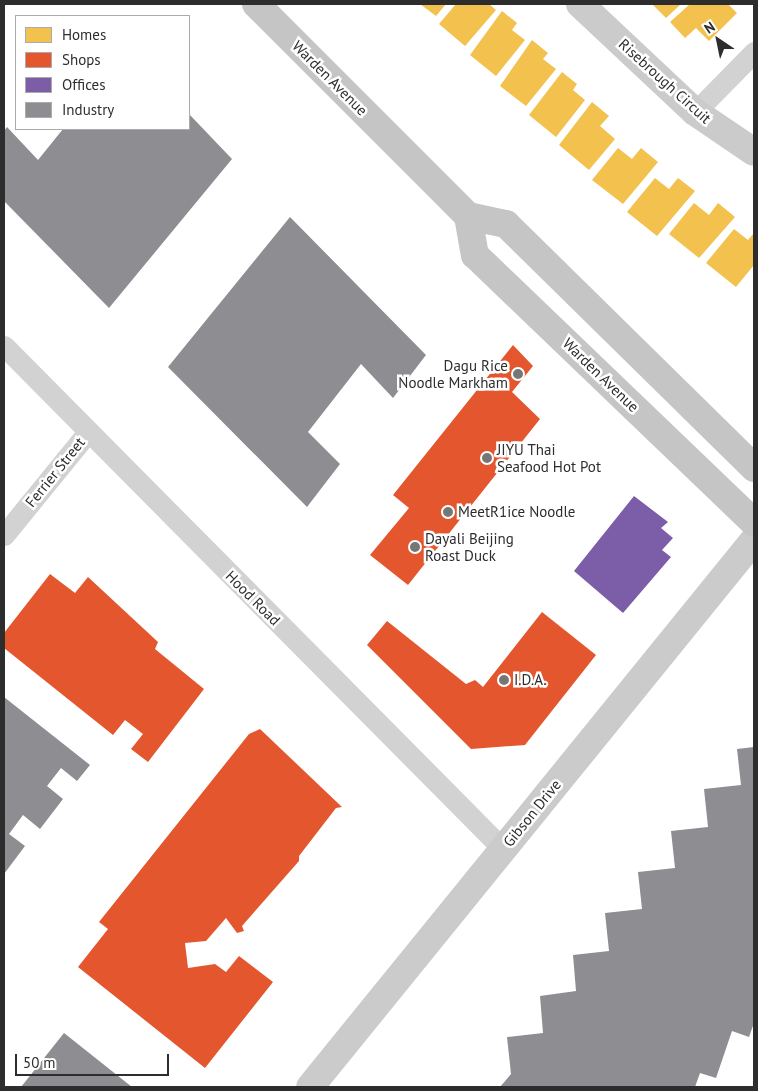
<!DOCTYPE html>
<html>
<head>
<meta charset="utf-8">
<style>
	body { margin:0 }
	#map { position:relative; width:758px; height:1091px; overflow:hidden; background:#fff; font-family:"PT Sans",sans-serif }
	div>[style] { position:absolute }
	.homes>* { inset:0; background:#f2c14e }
	.shops>* { inset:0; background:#e4572e }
	.offices>* { inset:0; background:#7b5ea7 }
	.industry>* { inset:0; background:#8d8d92 }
	.street>* { height:21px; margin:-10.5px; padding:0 10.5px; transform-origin:10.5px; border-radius:10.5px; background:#d2d2d2 }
	.secondary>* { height:28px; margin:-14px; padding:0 14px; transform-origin:14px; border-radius:14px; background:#cbcbcb }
	.primary>* { height:28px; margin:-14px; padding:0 14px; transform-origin:14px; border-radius:14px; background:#c5c5c5 }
	.dots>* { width:14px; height:14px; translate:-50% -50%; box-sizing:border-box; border:2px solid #fff; border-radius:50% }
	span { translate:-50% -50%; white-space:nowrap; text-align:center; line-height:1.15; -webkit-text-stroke:5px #fff; paint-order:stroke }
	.street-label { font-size:15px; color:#2d2d2d }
	.poi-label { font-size:15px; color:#2d2d2d }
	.right { translate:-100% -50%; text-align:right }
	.left { translate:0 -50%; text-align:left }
	.frame { position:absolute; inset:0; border:5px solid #2d2d2d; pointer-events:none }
	.legend { position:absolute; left:15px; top:15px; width:175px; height:115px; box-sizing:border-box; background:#fff; border:1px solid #ababab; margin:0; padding:6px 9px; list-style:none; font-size:15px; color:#2d2d2d }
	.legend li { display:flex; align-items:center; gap:10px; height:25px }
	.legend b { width:25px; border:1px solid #ababab }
	.north { position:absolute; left:693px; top:15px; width:50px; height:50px; -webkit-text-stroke:4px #fff; paint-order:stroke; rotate:326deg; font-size:14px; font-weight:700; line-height:20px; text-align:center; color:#2d2d2d }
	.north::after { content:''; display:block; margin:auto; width:18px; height:22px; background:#2d2d2d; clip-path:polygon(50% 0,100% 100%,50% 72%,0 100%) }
	.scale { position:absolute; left:15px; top:1054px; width:154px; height:22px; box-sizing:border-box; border:2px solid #2d2d2d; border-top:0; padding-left:6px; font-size:15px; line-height:18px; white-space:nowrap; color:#2d2d2d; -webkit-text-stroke:4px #fff; paint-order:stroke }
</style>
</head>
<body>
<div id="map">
	<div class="homes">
		<div style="clip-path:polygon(420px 4px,446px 4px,436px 16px)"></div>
		<div style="clip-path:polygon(456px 4px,489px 4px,496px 10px,465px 46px,439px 24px)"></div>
		<div style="clip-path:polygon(652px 4px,681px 4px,666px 18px)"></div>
		<div style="clip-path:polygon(690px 4px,728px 4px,737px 13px,709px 41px,696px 28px,685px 38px,670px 22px)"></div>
		<div style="clip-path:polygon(502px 11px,517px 23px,512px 30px,525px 40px,496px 76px,470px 55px)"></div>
		<div style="clip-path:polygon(532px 40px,548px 53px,543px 59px,556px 69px,526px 106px,500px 86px)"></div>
		<div style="clip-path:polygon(562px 72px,577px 84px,573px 90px,585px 100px,556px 137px,529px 115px)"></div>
		<div style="clip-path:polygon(592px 102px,609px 116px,600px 126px,615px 139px,589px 170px,559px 145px)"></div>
		<div style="clip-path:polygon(618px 148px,632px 159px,641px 148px,658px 162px,623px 204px,592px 180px)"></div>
		<div style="clip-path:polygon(655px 178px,669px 189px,678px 178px,695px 191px,657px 236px,627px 212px)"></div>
		<div style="clip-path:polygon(694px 203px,709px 215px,718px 203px,735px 217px,699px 258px,669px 234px)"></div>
		<div style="clip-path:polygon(734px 229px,748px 240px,754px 233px,754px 265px,736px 287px,706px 263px)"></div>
	</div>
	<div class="shops">
		<div style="clip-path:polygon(513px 345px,533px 366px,512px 392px,540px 419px,408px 585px,370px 555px,409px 508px,393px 495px)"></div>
		<div style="clip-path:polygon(50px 574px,75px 593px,88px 577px,158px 642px,155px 649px,204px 689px,148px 762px,131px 749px,143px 734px,125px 720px,113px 735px,4px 648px,4px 633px)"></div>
		<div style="clip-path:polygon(542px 612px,596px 655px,525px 745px,471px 749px,367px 645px,387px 621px,466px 684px,475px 680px,483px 687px)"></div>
		<div style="clip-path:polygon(260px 729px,342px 807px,336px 808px,299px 856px,299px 861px,242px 926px,244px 931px,237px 933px,226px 918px,206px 941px,185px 943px,188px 968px,215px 964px,226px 972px,239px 956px,273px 982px,205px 1068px,78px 967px,108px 929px,99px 922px,249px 734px)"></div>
	</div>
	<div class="offices">
		<div style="clip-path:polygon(634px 496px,668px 522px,661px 528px,673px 538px,662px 550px,671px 557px,623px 613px,574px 571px)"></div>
	</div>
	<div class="industry">
		<div style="clip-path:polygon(189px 114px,232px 159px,109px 308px,4px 201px,4px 131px,7px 127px,38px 160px,63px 129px,189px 129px)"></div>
		<div style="clip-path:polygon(290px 217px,426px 355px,393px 398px,361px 364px,308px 432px,340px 464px,307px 507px,168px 367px)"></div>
		<div style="clip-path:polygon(4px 697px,90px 765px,77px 781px,61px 768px,47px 786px,63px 799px,40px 829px,23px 815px,9px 834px,25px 846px,4px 874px)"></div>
		<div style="clip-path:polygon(754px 747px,754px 1023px,749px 1037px,732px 1031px,716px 1078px,700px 1073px,695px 1087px,500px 1087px,511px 1074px,507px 1037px,543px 1033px,540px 996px,576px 991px,573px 955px,609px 951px,605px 913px,642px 909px,638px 872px,675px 868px,671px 831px,708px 827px,704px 789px,741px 785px,737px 749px)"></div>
		<div style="clip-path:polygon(64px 1033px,132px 1087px,21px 1087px)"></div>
	</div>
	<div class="street">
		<div style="left:695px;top:112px;width:84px;rotate:-45.5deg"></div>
		<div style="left:4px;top:346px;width:709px;rotate:45.23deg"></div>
		<div style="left:4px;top:535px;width:133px;rotate:-50.8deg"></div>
	</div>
	<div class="secondary">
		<div style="left:580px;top:4px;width:158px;rotate:43.2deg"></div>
		<div style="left:695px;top:112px;width:71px;rotate:34.1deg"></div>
		<div style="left:310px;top:1087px;width:705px;rotate:-50.93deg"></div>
	</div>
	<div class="primary">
		<div style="left:256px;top:4px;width:300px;rotate:45deg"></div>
		<div style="left:468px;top:216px;width:39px;rotate:12deg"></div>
		<div style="left:506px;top:224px;width:348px;rotate:44.5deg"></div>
		<div style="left:468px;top:216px;width:40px;rotate:80deg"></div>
		<div style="left:475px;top:255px;width:387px;rotate:43.8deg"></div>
	</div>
	<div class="dots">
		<div style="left:518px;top:374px;background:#767676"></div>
		<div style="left:487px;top:458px;background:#767676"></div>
		<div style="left:448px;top:512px;background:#767676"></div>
		<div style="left:415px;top:547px;background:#767676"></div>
		<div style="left:504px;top:680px;background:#767676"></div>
	</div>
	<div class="street-label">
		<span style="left:330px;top:78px;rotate:45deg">Warden Avenue</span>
		<span style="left:665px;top:81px;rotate:42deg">Risebrough Circuit</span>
		<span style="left:601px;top:375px;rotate:44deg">Warden Avenue</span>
		<span style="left:55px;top:472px;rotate:-51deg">Ferrier Street</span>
		<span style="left:253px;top:598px;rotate:45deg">Hood Road</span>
		<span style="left:532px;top:813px;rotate:-51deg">Gibson Drive</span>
	</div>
	<div class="poi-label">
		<span class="right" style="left:508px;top:374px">Dagu Rice<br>Noodle Markham</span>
		<span class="left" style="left:497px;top:458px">JIYU Thai<br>Seafood Hot Pot</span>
		<span class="left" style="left:458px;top:512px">MeetR1ice Noodle</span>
		<span class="left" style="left:425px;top:547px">Dayali Beijing<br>Roast Duck</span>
		<span class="left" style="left:514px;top:680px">I.D.A.</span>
	</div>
	<div class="frame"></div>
	<ul class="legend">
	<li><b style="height:14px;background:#f2c14e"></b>Homes</li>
	<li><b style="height:14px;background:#e4572e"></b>Shops</li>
	<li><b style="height:14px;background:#7b5ea7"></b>Offices</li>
	<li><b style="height:14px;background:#8d8d92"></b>Industry</li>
	</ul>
	<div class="north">N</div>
	<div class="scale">50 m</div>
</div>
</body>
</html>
